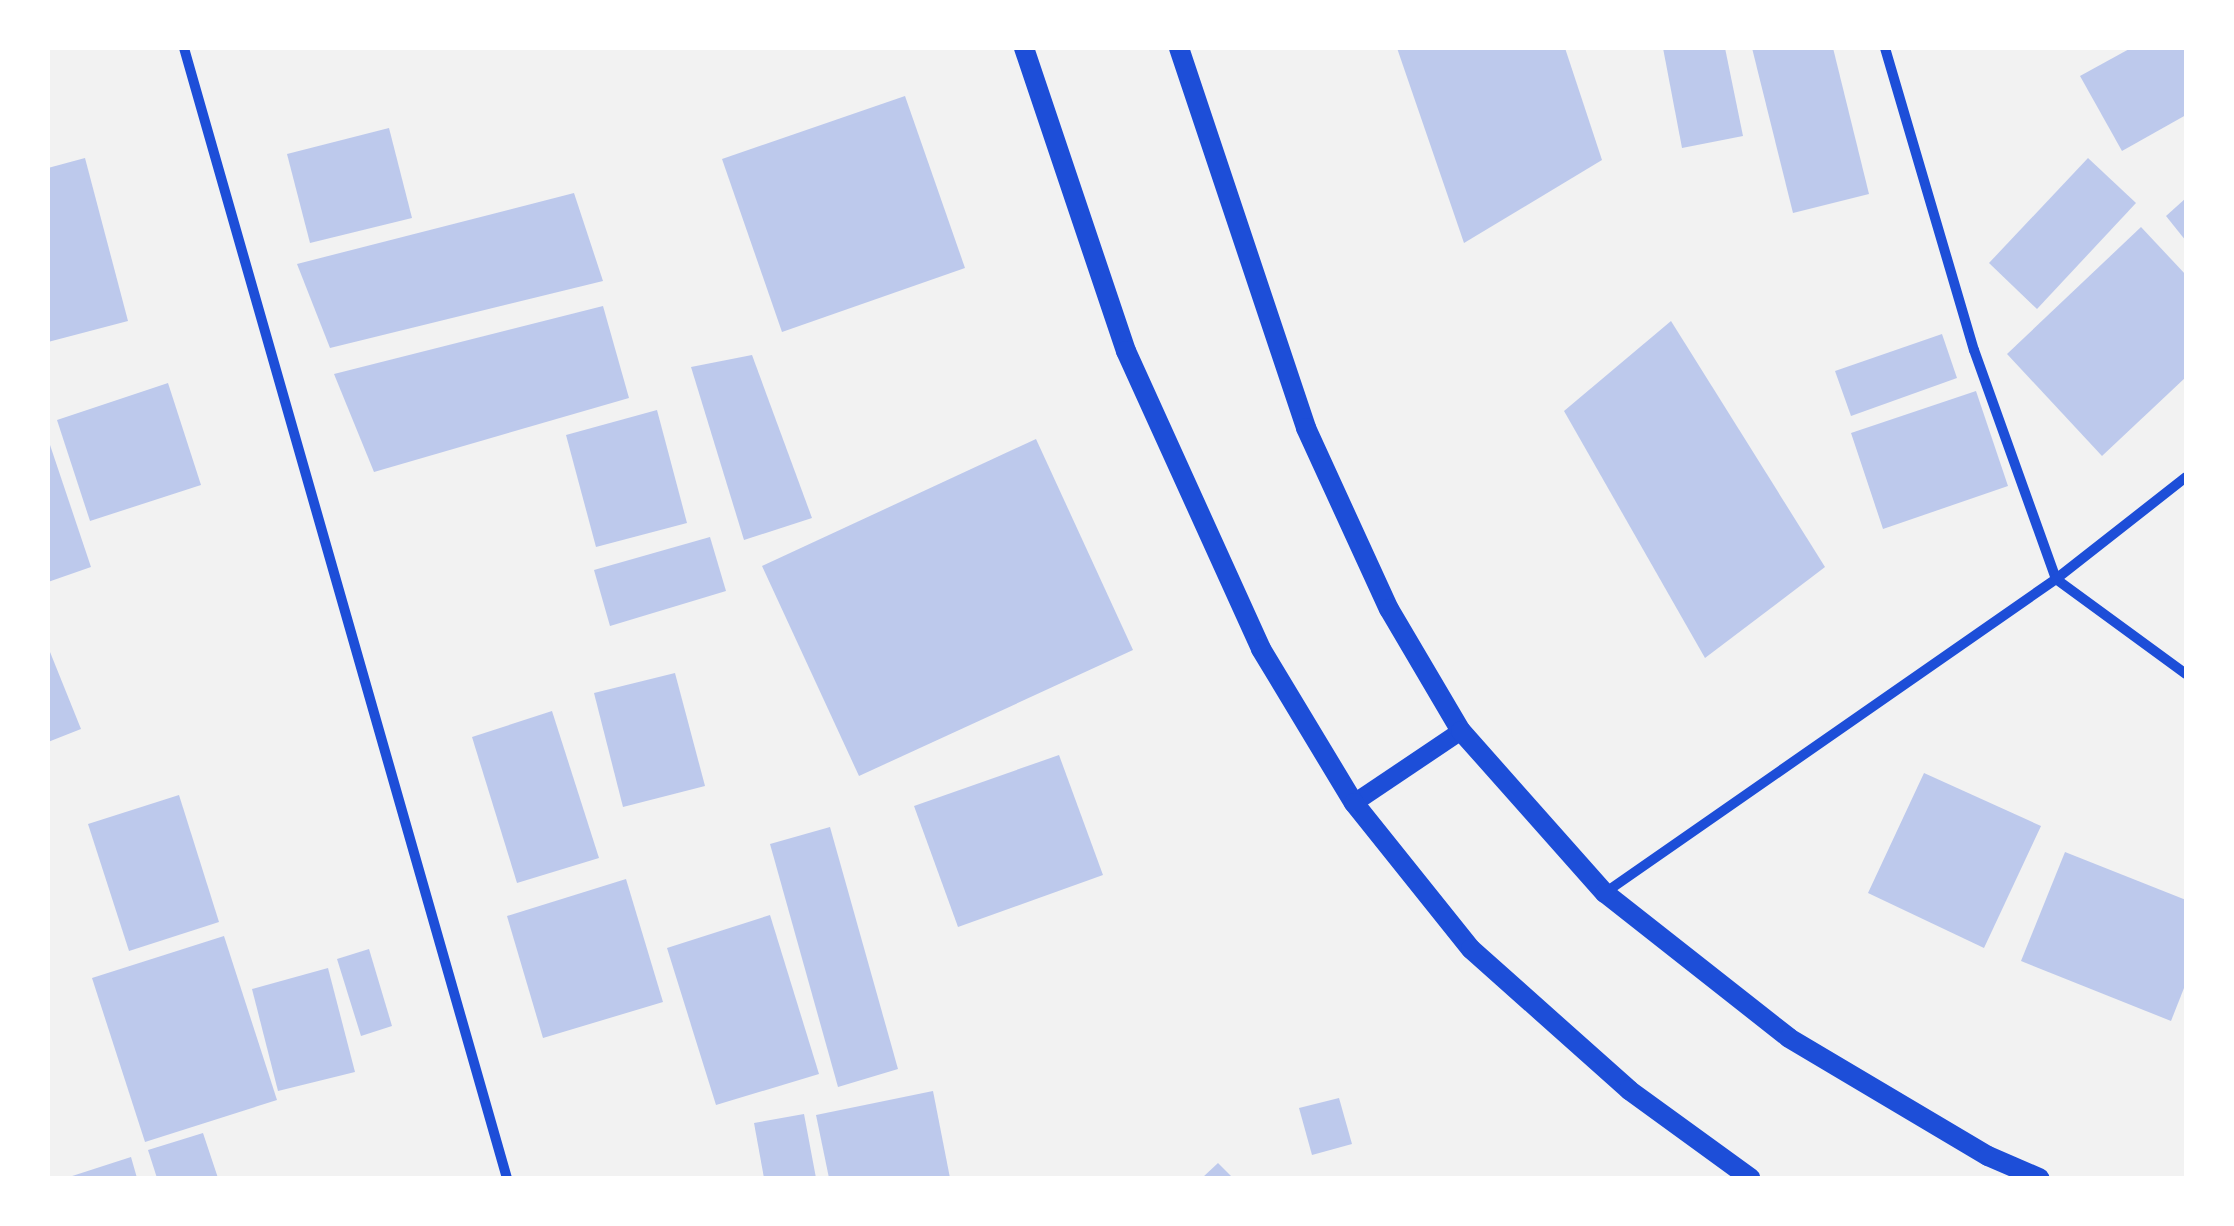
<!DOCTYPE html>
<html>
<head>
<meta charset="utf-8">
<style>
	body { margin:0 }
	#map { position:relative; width:2234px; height:1226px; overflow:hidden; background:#f2f2f2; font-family:"Crimson Pro",serif }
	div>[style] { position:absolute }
	.building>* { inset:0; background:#bdc9ec }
	.minor>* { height:10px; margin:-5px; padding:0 5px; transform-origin:5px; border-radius:5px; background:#1d4ed8 }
	.tertiary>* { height:18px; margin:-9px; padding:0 9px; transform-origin:9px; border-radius:9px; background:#1d4ed8 }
	.secondary>* { height:20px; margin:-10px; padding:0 10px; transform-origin:10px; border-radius:10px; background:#1d4ed8 }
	span { translate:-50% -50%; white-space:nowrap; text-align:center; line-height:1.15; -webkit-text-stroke:10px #fff; paint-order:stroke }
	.frame { position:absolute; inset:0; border:50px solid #fff; pointer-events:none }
</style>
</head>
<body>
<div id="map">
	<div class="building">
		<div style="clip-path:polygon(1397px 48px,1565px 48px,1602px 160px,1464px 243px)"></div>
		<div style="clip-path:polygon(1663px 48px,1725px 48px,1743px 136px,1682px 148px)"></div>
		<div style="clip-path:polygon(1752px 48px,1833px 48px,1869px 194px,1793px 213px)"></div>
		<div style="clip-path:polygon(2131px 48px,2186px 48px,2186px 115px,2122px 151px,2080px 76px)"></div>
		<div style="clip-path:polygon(905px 96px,965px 268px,782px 332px,722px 159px)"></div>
		<div style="clip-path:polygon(389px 128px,412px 218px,310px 243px,287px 154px)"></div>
		<div style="clip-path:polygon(85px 158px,128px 321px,48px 342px,48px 168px)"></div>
		<div style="clip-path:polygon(2088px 158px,2136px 203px,2037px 309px,1989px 263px)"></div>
		<div style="clip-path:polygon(574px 193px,603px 281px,330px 348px,297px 264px)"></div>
		<div style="clip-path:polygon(2186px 198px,2186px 241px,2166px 216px)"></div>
		<div style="clip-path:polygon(2141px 227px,2186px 275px,2186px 377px,2102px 456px,2007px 354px)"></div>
		<div style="clip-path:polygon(603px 306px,629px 398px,374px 472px,334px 374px)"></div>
		<div style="clip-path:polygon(1671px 321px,1825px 567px,1705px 658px,1564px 411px)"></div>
		<div style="clip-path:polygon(1942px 334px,1957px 378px,1851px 416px,1835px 371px)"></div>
		<div style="clip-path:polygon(752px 355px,812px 518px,744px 540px,691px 367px)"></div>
		<div style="clip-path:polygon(168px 383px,201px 485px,90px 521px,57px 420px)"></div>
		<div style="clip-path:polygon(1976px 391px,2008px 486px,1883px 529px,1851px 433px)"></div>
		<div style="clip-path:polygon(657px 410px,687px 523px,596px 547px,566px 435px)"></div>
		<div style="clip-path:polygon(48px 439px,91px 567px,48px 582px)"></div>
		<div style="clip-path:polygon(1036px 439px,1133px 650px,859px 776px,762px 566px)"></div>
		<div style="clip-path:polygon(710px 537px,726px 591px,610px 626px,594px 570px)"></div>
		<div style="clip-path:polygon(48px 647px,81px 729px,48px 742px)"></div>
		<div style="clip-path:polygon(675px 673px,705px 786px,623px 807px,594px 693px)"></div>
		<div style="clip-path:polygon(552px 711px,599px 858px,517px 883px,472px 737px)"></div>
		<div style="clip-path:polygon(1059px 755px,1103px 875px,958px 927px,914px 806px)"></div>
		<div style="clip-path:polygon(1924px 773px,2041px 826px,1984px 948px,1868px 893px)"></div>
		<div style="clip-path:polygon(179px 795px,219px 922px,129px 951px,88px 824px)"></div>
		<div style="clip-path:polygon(830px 827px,898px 1069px,838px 1087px,770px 844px)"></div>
		<div style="clip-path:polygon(2065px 852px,2186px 900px,2186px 983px,2171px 1021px,2021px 961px)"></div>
		<div style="clip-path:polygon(626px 879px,663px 1002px,543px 1038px,507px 916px)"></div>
		<div style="clip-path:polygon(770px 915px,819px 1074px,716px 1105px,667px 948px)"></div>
		<div style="clip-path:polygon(224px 936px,277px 1100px,145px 1142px,92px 978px)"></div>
		<div style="clip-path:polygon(369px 949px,392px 1026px,361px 1036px,337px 959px)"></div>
		<div style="clip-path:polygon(328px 968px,355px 1072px,278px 1091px,252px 989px)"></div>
		<div style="clip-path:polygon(933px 1091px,950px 1178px,829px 1178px,816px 1115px)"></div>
		<div style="clip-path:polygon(1339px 1098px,1352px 1144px,1312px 1155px,1299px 1108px)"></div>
		<div style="clip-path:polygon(804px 1114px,816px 1178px,764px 1178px,754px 1123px)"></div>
		<div style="clip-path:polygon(203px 1133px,218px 1178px,157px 1178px,148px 1150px)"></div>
		<div style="clip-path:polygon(131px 1157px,137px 1178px,66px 1178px)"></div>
		<div style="clip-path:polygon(1218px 1163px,1233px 1178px,1202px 1178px)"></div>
	</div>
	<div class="minor">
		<div style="left:184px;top:48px;width:1175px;rotate:74.05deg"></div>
		<div style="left:1885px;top:48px;width:315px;rotate:73.6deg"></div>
		<div style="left:1974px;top:350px;width:243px;rotate:70.3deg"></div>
		<div style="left:2056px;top:579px;width:161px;rotate:36.2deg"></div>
		<div style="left:1606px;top:892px;width:548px;rotate:-34.82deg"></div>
		<div style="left:2056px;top:579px;width:165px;rotate:-38.1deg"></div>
	</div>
	<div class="tertiary">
		<div style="left:1354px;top:803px;width:129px;rotate:-33.9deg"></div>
	</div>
	<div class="secondary">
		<div style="left:1024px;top:48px;width:320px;rotate:71.4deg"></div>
		<div style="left:1126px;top:351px;width:327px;rotate:65.6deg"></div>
		<div style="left:1261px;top:649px;width:180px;rotate:58.9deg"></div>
		<div style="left:1354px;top:803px;width:187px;rotate:51.3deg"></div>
		<div style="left:1471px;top:949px;width:212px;rotate:41.7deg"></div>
		<div style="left:1629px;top:1090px;width:150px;rotate:36deg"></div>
		<div style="left:1179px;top:48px;width:401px;rotate:71.5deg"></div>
		<div style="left:1306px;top:428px;width:199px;rotate:65.4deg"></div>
		<div style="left:1389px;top:609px;width:142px;rotate:59.5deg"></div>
		<div style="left:1461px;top:731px;width:217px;rotate:48.4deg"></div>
		<div style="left:1605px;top:893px;width:234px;rotate:38.2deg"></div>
		<div style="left:1789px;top:1038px;width:231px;rotate:30.7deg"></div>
		<div style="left:1988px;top:1156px;width:56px;rotate:23.3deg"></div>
	</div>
	<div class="frame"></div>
</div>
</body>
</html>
